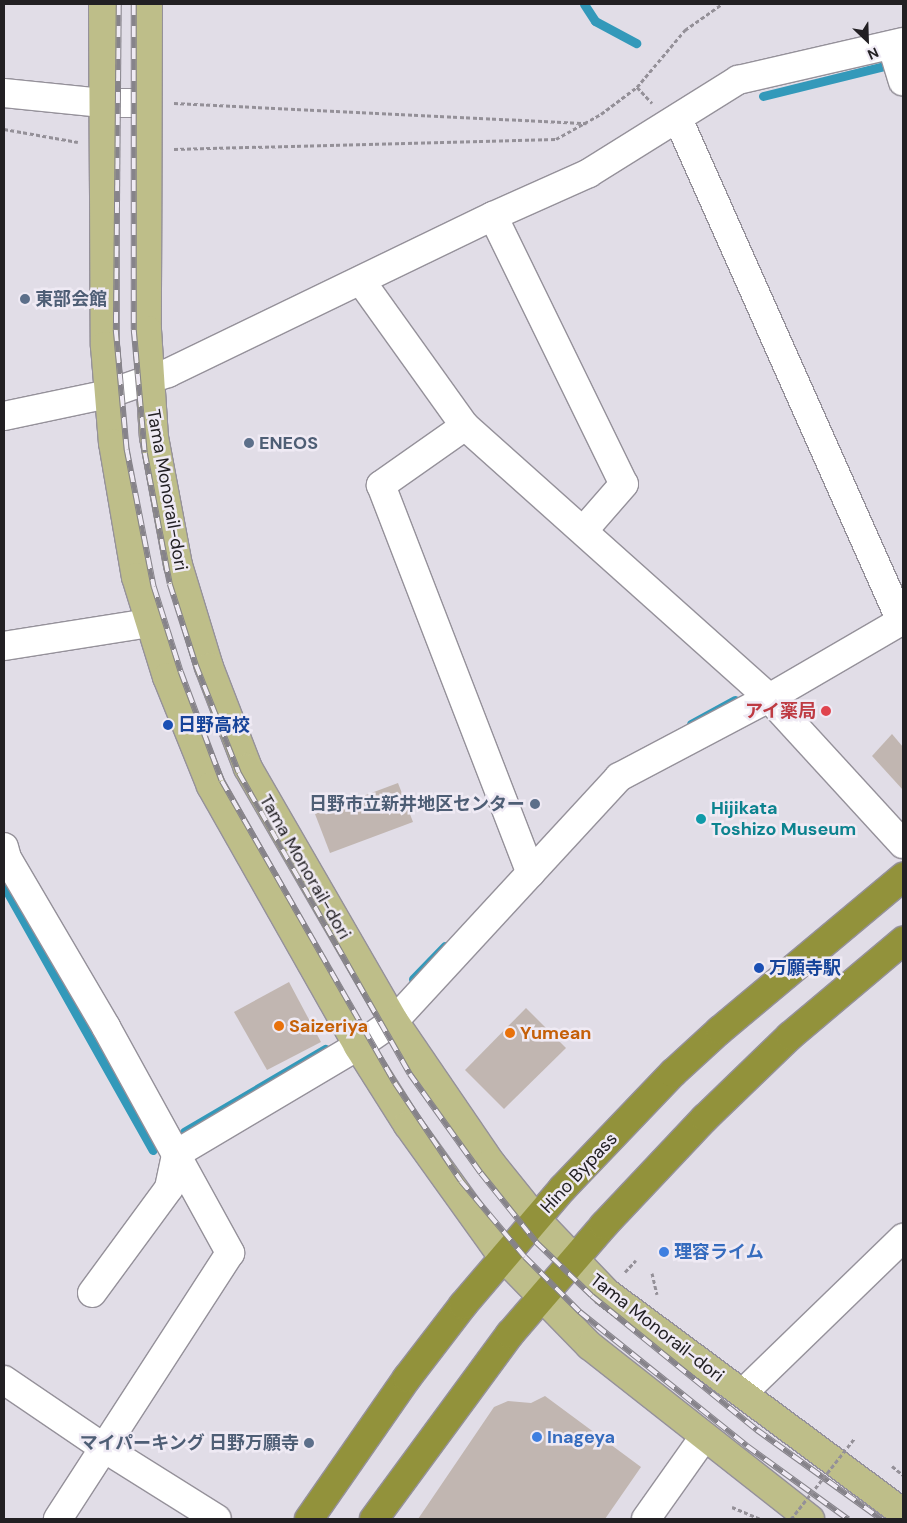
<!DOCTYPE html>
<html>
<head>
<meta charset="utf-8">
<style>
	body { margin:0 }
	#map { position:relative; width:907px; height:1523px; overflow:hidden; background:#e1dde7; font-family:"DM Sans","Noto Sans JP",sans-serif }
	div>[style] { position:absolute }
	.stream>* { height:9px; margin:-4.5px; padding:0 4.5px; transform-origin:4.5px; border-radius:4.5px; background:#3399ba }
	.building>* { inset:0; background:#c1b6b1 }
	.path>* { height:3px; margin-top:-1.5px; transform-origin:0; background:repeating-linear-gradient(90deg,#949098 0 4px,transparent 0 6.5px) }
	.roads { filter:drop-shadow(1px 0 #95919a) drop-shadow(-1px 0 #95919a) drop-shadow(0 1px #95919a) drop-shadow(0 -1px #95919a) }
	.minor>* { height:28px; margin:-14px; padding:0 14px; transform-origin:14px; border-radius:14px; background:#fff }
	.major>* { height:28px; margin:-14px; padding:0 14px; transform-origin:14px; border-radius:14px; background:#bebe89 }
	.highway>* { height:28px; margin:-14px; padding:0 14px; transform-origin:14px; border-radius:14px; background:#92923b }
	.rail>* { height:5.5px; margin-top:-2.75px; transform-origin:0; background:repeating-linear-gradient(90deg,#efeaf4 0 11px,#86838a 0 22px); box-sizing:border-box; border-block:1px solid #86838a }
	.path-bridge>* { height:3px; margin-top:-1.5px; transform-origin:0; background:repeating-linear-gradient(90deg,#949098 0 4px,transparent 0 6.5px) }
	.dots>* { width:14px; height:14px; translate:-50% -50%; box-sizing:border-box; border:2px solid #efeaf4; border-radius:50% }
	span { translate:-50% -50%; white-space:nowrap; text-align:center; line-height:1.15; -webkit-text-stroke:5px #efeaf4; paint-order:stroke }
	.service-label { font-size:18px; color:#4e5e75; font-weight:700 }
	.left { translate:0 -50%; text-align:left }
	.right { translate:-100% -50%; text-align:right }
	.street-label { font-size:18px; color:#222023 }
	.health-label { font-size:18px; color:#be3a42; font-weight:700 }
	.transit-label { font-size:18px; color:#164399; font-weight:700 }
	.culture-label { font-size:18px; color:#0d838f; font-weight:700 }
	.food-label { font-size:18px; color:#c56008; font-weight:700 }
	.shop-label { font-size:18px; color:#366cbe; font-weight:700 }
	.frame { position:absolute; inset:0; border:5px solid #222023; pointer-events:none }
	.north { position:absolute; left:842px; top:15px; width:50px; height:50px; -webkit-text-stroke:4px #efeaf4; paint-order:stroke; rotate:156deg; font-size:14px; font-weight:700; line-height:20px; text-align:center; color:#222023 }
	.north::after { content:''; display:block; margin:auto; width:18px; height:22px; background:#222023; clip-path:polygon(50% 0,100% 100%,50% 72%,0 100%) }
</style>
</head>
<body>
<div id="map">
	<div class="stream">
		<div style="left:584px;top:4px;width:20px;rotate:57deg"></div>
		<div style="left:595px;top:21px;width:47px;rotate:28.2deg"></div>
		<div style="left:763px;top:96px;width:137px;rotate:-13.9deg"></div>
		<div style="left:691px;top:724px;width:50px;rotate:-28.6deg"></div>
		<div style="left:4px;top:886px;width:303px;rotate:60.6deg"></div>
		<div style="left:413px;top:979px;width:46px;rotate:-45.9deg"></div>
		<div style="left:184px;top:1132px;width:164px;rotate:-30.5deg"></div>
	</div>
	<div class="building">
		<div style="clip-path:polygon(892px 734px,903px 747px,903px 790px,872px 756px)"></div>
		<div style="clip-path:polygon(398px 783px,413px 822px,330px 853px,315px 814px)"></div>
		<div style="clip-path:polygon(289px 982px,321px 1042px,267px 1070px,234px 1012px)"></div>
		<div style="clip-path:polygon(526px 1008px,566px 1048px,504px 1109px,465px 1070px)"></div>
		<div style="clip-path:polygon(545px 1396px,641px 1467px,605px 1519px,418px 1519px,494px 1407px,508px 1401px,531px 1403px)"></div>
	</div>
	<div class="path">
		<div style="left:637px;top:87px;width:22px;rotate:47deg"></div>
		<div style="left:174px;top:103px;width:413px;rotate:2.8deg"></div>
		<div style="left:4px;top:129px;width:75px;rotate:10deg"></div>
		<div style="left:174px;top:149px;width:382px;rotate:-1.5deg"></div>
		<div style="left:556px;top:139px;width:51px;rotate:-29.1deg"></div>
		<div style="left:601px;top:114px;width:45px;rotate:-36.9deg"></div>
		<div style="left:637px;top:87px;width:75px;rotate:-49.9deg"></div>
		<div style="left:685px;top:30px;width:45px;rotate:-35.1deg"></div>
		<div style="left:625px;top:1272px;width:16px;rotate:-47deg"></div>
		<div style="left:652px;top:1273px;width:22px;rotate:77deg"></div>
		<div style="left:892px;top:1466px;width:14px;rotate:39deg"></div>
		<div style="left:732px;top:1507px;width:30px;rotate:23deg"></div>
	</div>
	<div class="roads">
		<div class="minor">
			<div style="left:892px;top:46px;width:37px;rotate:73deg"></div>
			<div style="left:4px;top:93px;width:99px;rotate:5.8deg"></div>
			<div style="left:102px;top:103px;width:44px"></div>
			<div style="left:678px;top:119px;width:549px;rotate:66.05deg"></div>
			<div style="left:493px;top:216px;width:298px;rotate:64deg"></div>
			<div style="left:624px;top:484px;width:62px;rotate:131.1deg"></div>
			<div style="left:361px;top:281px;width:178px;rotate:54.4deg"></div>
			<div style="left:465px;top:426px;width:408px;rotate:41.8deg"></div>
			<div style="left:769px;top:698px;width:198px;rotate:47.5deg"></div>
			<div style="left:4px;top:416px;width:106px;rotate:-11.9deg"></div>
			<div style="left:108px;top:394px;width:64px;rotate:-19.3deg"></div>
			<div style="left:168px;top:373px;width:361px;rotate:-25.8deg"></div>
			<div style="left:493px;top:216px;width:105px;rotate:-24.1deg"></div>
			<div style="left:589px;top:173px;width:176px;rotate:-32deg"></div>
			<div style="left:738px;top:80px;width:169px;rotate:-13deg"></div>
			<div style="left:465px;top:426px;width:103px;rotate:144.9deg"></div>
			<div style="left:381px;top:485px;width:416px;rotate:68.9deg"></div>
			<div style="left:4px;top:646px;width:148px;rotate:-9deg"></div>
			<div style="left:4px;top:847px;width:11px;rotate:75deg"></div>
			<div style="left:7px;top:858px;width:196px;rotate:59.6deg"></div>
			<div style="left:106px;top:1027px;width:258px;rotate:61.2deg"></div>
			<div style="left:230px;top:1253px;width:317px;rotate:122.9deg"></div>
			<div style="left:92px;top:1293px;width:130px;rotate:-53.7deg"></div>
			<div style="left:169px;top:1188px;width:35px;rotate:-78deg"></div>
			<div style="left:176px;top:1154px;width:212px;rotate:-30.7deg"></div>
			<div style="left:358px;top:1046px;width:44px;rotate:-34.8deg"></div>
			<div style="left:394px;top:1021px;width:332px;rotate:-47.3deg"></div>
			<div style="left:619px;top:777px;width:170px;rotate:-27.8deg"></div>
			<div style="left:769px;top:698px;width:155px;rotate:-30.2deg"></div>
			<div style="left:4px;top:1380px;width:121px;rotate:34.2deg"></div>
			<div style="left:104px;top:1448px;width:133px;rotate:32.1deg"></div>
			<div style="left:743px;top:1393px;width:223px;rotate:-44.1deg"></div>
			<div style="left:646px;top:1519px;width:100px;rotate:-54.7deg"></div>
		</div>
		<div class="major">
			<div style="left:103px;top:4px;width:342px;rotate:89.7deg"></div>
			<div style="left:105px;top:346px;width:97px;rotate:85.3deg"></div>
			<div style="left:113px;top:443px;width:136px;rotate:80.3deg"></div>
			<div style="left:136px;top:577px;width:105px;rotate:72.8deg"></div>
			<div style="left:167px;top:677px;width:118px;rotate:68deg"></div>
			<div style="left:211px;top:786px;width:299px;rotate:60.5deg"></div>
			<div style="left:358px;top:1046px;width:93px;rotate:57.7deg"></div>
			<div style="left:408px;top:1125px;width:163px;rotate:54.3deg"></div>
			<div style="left:503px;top:1257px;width:124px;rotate:45.7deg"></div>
			<div style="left:590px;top:1346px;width:280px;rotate:38.2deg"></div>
			<div style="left:148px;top:4px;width:326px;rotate:90.2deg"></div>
			<div style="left:147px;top:330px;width:107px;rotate:86.3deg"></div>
			<div style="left:154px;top:437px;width:130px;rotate:79.4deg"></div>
			<div style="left:178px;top:565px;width:107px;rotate:73.1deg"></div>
			<div style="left:209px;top:667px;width:108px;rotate:68.9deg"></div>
			<div style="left:248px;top:768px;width:292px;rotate:60deg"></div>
			<div style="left:394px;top:1021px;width:172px;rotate:55.7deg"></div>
			<div style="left:491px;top:1163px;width:72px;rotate:51.2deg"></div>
			<div style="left:536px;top:1219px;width:103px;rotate:46.2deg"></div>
			<div style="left:607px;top:1293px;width:369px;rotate:36.6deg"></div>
		</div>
		<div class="highway">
			<div style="left:309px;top:1519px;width:172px;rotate:-55.2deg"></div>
			<div style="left:407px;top:1378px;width:92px;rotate:-52.5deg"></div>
			<div style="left:463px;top:1305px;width:153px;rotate:-49.5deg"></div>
			<div style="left:562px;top:1189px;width:161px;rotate:-46.3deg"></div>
			<div style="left:673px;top:1073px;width:64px;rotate:-42.5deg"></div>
			<div style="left:720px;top:1030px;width:239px;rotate:-39.9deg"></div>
			<div style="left:374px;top:1519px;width:230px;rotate:-53.7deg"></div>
			<div style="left:510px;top:1334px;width:144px;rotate:-49.2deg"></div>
			<div style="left:604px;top:1225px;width:147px;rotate:-46.7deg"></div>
			<div style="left:705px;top:1118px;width:118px;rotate:-44deg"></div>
			<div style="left:790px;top:1036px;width:148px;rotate:-40.1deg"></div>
		</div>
	</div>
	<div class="rail">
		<div style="left:119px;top:4px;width:326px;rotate:90.5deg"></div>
		<div style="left:116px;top:330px;width:121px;rotate:84.8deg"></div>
		<div style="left:127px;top:450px;width:140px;rotate:78.9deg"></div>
		<div style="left:154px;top:587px;width:89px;rotate:72.4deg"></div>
		<div style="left:181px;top:672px;width:116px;rotate:69.4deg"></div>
		<div style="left:222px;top:781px;width:348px;rotate:60.2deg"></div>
		<div style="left:395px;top:1083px;width:118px;rotate:56deg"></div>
		<div style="left:461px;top:1181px;width:99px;rotate:49.9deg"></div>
		<div style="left:525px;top:1257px;width:78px;rotate:45deg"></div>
		<div style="left:580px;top:1312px;width:214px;rotate:38.7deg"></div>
		<div style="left:747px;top:1446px;width:125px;rotate:35.9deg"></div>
		<div style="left:134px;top:4px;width:326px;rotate:90deg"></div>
		<div style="left:134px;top:330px;width:123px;rotate:84.9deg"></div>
		<div style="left:145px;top:453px;width:133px;rotate:79.2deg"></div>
		<div style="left:170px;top:584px;width:85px;rotate:72.2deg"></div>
		<div style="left:196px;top:665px;width:116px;rotate:68.3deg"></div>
		<div style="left:239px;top:773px;width:346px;rotate:60.4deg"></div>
		<div style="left:410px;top:1074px;width:122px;rotate:54.4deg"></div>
		<div style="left:481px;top:1173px;width:90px;rotate:51.3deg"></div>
		<div style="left:537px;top:1243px;width:76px;rotate:43.9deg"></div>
		<div style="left:592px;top:1296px;width:213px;rotate:39.1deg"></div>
		<div style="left:757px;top:1430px;width:153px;rotate:35.7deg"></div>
	</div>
	<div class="path-bridge">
		<div style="left:791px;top:1519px;width:102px;rotate:-51.8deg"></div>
	</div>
	<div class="dots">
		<div style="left:25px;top:299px;background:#5c6f8a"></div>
		<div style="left:249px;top:443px;background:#5c6f8a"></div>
		<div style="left:826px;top:711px;background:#e0444e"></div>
		<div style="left:168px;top:725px;background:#1a4fb4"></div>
		<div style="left:535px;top:804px;background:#5c6f8a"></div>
		<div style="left:701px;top:819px;background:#0f9aa8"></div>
		<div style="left:759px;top:968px;background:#1a4fb4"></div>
		<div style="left:279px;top:1026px;background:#e8710a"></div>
		<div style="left:510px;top:1033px;background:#e8710a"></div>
		<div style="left:664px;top:1252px;background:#3f7fe0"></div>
		<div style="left:537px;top:1437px;background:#3f7fe0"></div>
		<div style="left:309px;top:1443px;background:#5c6f8a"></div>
	</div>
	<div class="service-label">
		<span class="left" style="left:35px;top:299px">東部会館</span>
		<span class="left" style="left:259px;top:443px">ENEOS</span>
		<span class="right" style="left:525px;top:804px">日野市立新井地区センター</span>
		<span class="right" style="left:299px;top:1443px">マイパーキング 日野万願寺</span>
	</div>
	<div class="street-label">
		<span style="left:167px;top:490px;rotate:80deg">Tama Monorail-dori</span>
		<span style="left:305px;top:867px;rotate:60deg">Tama Monorail-dori</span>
		<span style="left:579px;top:1173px;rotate:-47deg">Hino Bypass</span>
		<span style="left:657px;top:1328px;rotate:38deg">Tama Monorail-dori</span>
	</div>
	<div class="health-label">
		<span class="right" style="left:816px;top:711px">アイ薬局</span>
	</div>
	<div class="transit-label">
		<span class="left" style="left:178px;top:725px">日野高校</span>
		<span class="left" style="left:769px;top:968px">万願寺駅</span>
	</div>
	<div class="culture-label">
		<span class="left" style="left:711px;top:819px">Hijikata<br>Toshizo Museum</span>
	</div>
	<div class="food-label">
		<span class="left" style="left:289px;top:1026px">Saizeriya</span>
		<span class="left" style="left:520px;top:1033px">Yumean</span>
	</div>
	<div class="shop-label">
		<span class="left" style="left:674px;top:1252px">理容ライム</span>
		<span class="left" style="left:547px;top:1437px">Inageya</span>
	</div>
	<div class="frame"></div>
	<div class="north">N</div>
</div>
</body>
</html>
